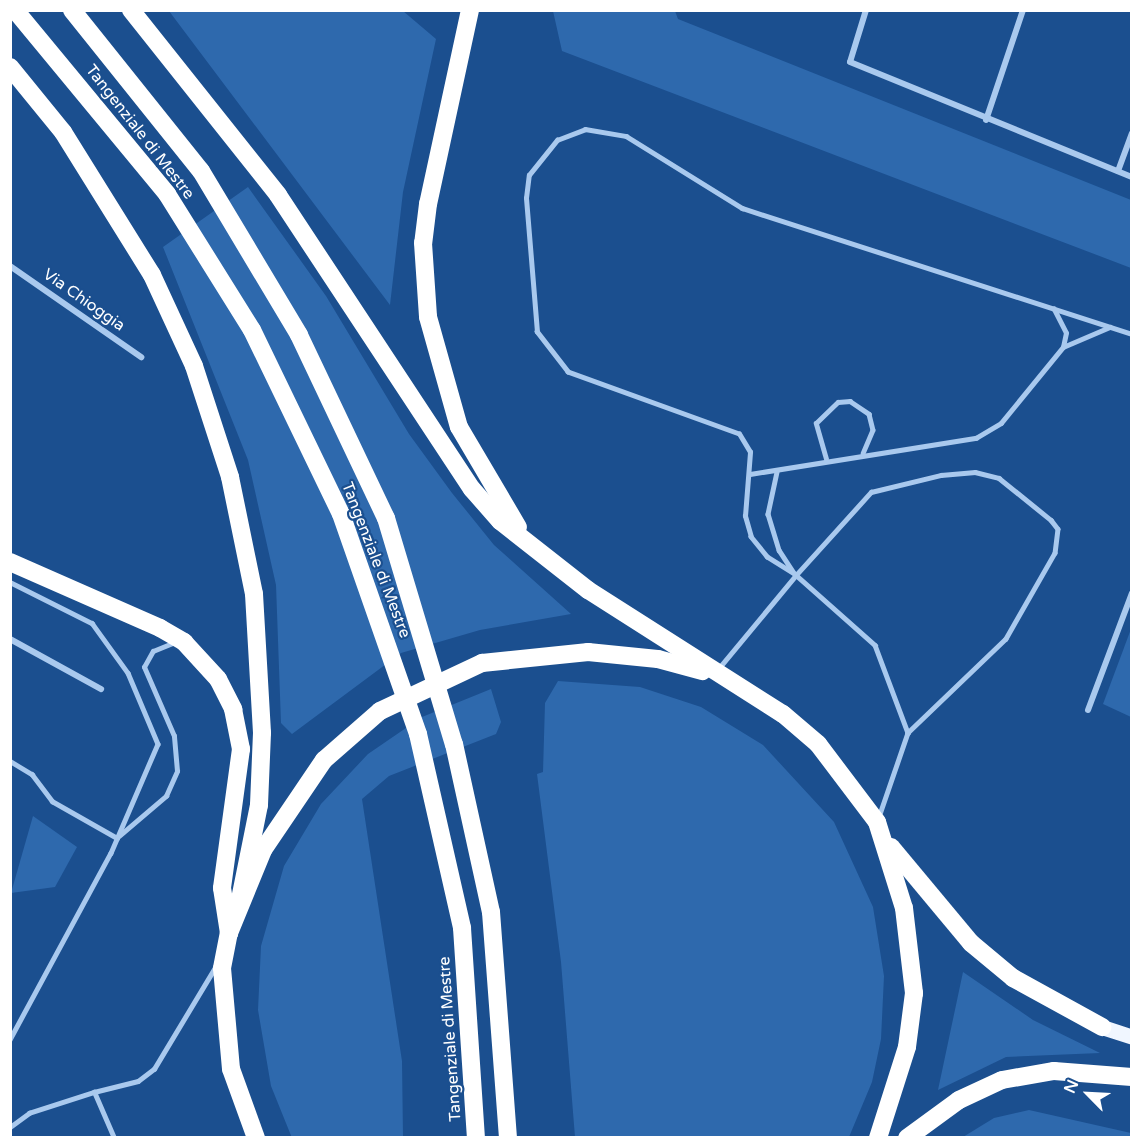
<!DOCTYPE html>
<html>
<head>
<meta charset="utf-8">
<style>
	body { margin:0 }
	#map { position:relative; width:1142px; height:1148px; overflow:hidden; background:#1b4f8f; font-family:"Varela Round",sans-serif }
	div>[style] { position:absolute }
	.green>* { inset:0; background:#2e69ad }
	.lane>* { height:4.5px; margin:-2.25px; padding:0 2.25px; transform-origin:2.25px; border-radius:2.25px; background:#a9c9ee }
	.street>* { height:6px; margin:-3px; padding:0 3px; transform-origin:3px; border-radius:3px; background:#a9c9ee }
	.primary>* { height:15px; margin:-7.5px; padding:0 7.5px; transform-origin:7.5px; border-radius:7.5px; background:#f0f6ff }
	.highway>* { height:18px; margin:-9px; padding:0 9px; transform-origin:9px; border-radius:9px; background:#fff }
	.highway-bridge>* { height:18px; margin:-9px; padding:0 9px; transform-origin:9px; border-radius:9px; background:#fff }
	span { translate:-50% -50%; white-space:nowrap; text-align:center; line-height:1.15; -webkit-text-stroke:4.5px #1b4f8f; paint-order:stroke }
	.street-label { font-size:16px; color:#fff }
	.frame { position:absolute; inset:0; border:12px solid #fff; pointer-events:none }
	.north { position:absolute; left:1058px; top:1064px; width:60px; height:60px; -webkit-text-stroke:4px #1b4f8f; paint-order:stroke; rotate:294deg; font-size:16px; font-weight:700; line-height:24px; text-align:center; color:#fff }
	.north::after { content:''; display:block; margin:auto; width:21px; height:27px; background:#fff; clip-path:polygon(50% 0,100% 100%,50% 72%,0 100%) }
</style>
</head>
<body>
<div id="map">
	<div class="green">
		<div style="clip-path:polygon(169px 11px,403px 11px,436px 39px,403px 192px,390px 305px)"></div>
		<div style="clip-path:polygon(553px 11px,675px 11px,678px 19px,1131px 200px,1131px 268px,562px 51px)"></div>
		<div style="clip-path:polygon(248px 187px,326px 296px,409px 434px,452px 493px,494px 545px,571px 614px,480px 630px,401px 653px,292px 734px,281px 723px,276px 585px,248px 460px,163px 247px)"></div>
		<div style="clip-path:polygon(1131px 629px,1131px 717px,1103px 704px)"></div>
		<div style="clip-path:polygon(558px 681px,640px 687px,701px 707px,763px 745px,834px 822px,873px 907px,884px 976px,881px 1039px,872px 1082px,849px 1137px,575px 1137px,561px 962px,537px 774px,543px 772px,545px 703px)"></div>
		<div style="clip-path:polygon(491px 689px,501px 722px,496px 734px,389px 776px,362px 799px,402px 1061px,403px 1137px,292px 1138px,271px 1086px,258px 1010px,261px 946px,284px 866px,321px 804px,368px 754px,422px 717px)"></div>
		<div style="clip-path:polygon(33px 816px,77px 847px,55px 887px,11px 893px)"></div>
		<div style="clip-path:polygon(963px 972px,1033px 1020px,1100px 1053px,1006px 1057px,938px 1090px)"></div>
		<div style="clip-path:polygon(1029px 1110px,1131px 1133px,1131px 1137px,963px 1137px,994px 1118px)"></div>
	</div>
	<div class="lane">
		<div style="left:1063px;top:347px;width:51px;rotate:-23.1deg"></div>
		<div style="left:826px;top:459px;width:37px;rotate:-106deg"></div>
		<div style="left:816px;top:423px;width:30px;rotate:-44deg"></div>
		<div style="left:838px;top:402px;width:12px;rotate:-5deg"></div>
		<div style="left:850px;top:401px;width:23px;rotate:34deg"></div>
		<div style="left:869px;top:414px;width:16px;rotate:76deg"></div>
		<div style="left:873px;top:430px;width:25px;rotate:113deg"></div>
		<div style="left:777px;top:472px;width:43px;rotate:102.1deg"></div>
		<div style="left:768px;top:514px;width:38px;rotate:73deg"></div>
		<div style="left:779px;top:550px;width:27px;rotate:57deg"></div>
		<div style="left:750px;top:474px;width:229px;rotate:-9.1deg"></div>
		<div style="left:976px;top:438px;width:29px;rotate:-31deg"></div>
		<div style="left:1001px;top:423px;width:98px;rotate:-50.8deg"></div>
		<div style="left:1063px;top:347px;width:14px;rotate:-78deg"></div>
		<div style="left:1066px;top:333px;width:27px;rotate:-117deg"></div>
		<div style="left:796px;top:575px;width:34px;rotate:-148deg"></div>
		<div style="left:767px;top:557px;width:26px;rotate:-129deg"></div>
		<div style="left:751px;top:537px;width:22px;rotate:-106deg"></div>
		<div style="left:745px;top:516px;width:64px;rotate:-85.5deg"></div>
		<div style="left:750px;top:452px;width:21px;rotate:-121deg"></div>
		<div style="left:739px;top:434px;width:182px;rotate:-160.1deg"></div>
		<div style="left:568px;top:372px;width:51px;rotate:-127.8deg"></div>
		<div style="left:537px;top:332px;width:134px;rotate:-94.7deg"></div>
		<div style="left:526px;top:198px;width:23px;rotate:-83deg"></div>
		<div style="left:529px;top:175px;width:45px;rotate:-51.3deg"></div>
		<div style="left:557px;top:140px;width:30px;rotate:-21deg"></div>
		<div style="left:585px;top:129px;width:42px;rotate:9.7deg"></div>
		<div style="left:626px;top:136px;width:137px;rotate:31.8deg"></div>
		<div style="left:742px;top:208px;width:410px;rotate:17.9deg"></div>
		<div style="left:796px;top:575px;width:112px;rotate:-47.9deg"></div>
		<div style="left:871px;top:492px;width:72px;rotate:-13.7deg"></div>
		<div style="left:941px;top:475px;width:34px;rotate:-5deg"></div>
		<div style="left:975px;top:472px;width:25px;rotate:14deg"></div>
		<div style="left:999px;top:478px;width:67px;rotate:38.9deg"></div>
		<div style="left:1051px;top:520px;width:11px;rotate:52deg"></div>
		<div style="left:1058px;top:529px;width:24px;rotate:97deg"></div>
		<div style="left:1055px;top:553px;width:99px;rotate:119.7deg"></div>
		<div style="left:1006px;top:639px;width:136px;rotate:136.2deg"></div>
		<div style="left:10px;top:582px;width:92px;rotate:26.6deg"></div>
		<div style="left:92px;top:623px;width:62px;rotate:54.2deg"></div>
		<div style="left:128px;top:673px;width:77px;rotate:67.1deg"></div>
		<div style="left:158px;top:744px;width:119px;rotate:113.3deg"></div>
		<div style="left:111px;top:853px;width:213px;rotate:118.4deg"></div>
		<div style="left:719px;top:668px;width:121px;rotate:-50.4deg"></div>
		<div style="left:796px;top:575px;width:106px;rotate:41.5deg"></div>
		<div style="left:875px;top:645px;width:94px;rotate:69.4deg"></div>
		<div style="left:908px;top:733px;width:89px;rotate:109deg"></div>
		<div style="left:10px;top:761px;width:26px;rotate:31deg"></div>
		<div style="left:32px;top:774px;width:34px;rotate:53deg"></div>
		<div style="left:52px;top:801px;width:75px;rotate:29.6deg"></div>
		<div style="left:119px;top:836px;width:62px;rotate:-40.4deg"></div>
		<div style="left:166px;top:796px;width:27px;rotate:-66deg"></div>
		<div style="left:177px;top:771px;width:35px;rotate:-95deg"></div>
		<div style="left:174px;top:736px;width:75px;rotate:-113.5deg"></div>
		<div style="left:144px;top:667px;width:18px;rotate:-61deg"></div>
		<div style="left:153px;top:651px;width:22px;rotate:-22deg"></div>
		<div style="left:10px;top:1127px;width:24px;rotate:-36deg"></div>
		<div style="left:29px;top:1113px;width:68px;rotate:-17.9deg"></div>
		<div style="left:114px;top:1138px;width:50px;rotate:-113.5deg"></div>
		<div style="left:94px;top:1092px;width:45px;rotate:-14deg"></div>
		<div style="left:138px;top:1081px;width:20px;rotate:-37deg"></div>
		<div style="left:154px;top:1069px;width:120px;rotate:-59deg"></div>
	</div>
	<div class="street">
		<div style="left:866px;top:10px;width:54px;rotate:107.1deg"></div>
		<div style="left:850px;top:62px;width:305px;rotate:22.2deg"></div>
		<div style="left:986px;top:120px;width:116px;rotate:-71.4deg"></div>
		<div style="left:1118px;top:171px;width:40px;rotate:-69.8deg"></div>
		<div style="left:10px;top:266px;width:160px;rotate:34.8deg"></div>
		<div style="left:10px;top:639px;width:104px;rotate:28.8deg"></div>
		<div style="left:1088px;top:710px;width:125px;rotate:-69.4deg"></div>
	</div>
	<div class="primary">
		<div style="left:1102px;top:1027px;width:32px;rotate:18deg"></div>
	</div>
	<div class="highway">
		<div style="left:131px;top:10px;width:236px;rotate:51.5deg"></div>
		<div style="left:278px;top:195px;width:352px;rotate:56.6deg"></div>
		<div style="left:472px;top:489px;width:43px;rotate:48.8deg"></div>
		<div style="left:500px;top:521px;width:112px;rotate:38.1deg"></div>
		<div style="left:588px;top:590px;width:231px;rotate:32.5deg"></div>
		<div style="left:783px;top:714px;width:46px;rotate:40.6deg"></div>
		<div style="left:818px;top:744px;width:98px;rotate:52.9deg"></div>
		<div style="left:877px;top:822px;width:90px;rotate:72.6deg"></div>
		<div style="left:904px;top:908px;width:86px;rotate:83.3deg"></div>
		<div style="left:914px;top:993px;width:54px;rotate:97.4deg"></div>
		<div style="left:907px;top:1047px;width:96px;rotate:107.7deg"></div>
		<div style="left:470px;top:10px;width:198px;rotate:102.2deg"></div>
		<div style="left:428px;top:204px;width:39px;rotate:97deg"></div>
		<div style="left:423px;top:243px;width:74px;rotate:86.1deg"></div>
		<div style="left:428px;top:317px;width:114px;rotate:74.3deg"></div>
		<div style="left:459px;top:427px;width:116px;rotate:59.5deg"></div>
		<div style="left:10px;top:67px;width:84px;rotate:50.8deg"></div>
		<div style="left:63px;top:132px;width:168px;rotate:58.1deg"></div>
		<div style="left:152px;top:275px;width:100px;rotate:65.2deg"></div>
		<div style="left:194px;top:366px;width:117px;rotate:72deg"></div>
		<div style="left:230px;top:477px;width:119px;rotate:78.4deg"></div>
		<div style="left:254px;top:594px;width:139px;rotate:86.7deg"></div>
		<div style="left:262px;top:733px;width:72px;rotate:92.4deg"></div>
		<div style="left:259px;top:805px;width:101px;rotate:101.4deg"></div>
		<div style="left:10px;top:562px;width:164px;rotate:23.7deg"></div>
		<div style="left:160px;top:628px;width:28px;rotate:30deg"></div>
		<div style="left:184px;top:642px;width:50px;rotate:47.4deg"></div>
		<div style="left:218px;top:679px;width:34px;rotate:63deg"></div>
		<div style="left:233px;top:709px;width:41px;rotate:78.7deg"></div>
		<div style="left:241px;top:749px;width:140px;rotate:97.8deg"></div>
		<div style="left:222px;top:888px;width:46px;rotate:81.2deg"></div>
		<div style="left:891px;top:847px;width:125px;rotate:50.2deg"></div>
		<div style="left:971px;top:943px;width:55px;rotate:39.8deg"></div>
		<div style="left:1013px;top:978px;width:102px;rotate:28.8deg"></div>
		<div style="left:256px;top:1138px;width:73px;rotate:-109.9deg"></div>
		<div style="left:231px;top:1069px;width:101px;rotate:-95.1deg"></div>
		<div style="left:222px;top:968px;width:36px;rotate:-79deg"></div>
		<div style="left:229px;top:933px;width:90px;rotate:-67.7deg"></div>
		<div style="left:263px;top:850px;width:109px;rotate:-55.9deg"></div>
		<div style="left:324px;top:760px;width:74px;rotate:-41.2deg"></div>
		<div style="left:380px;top:711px;width:113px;rotate:-25.2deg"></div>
		<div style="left:482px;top:663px;width:107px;rotate:-5.9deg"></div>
		<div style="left:588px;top:652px;width:70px;rotate:5.7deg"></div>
		<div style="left:658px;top:659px;width:46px;rotate:15.3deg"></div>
		<div style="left:907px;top:1138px;width:64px;rotate:-36.2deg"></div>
		<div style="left:959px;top:1100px;width:47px;rotate:-24.9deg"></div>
		<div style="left:1002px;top:1080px;width:53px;rotate:-9.8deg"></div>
		<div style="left:1054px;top:1071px;width:78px;rotate:4.4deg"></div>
	</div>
	<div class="highway-bridge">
		<div style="left:15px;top:10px;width:239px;rotate:50.4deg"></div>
		<div style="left:167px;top:194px;width:160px;rotate:58deg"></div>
		<div style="left:252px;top:330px;width:204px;rotate:64.2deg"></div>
		<div style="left:341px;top:514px;width:233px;rotate:70.7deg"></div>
		<div style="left:418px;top:734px;width:199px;rotate:77.2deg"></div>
		<div style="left:462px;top:928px;width:210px;rotate:86.2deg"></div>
		<div style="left:72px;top:10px;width:206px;rotate:51.3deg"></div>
		<div style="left:201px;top:171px;width:191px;rotate:59.1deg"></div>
		<div style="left:299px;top:335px;width:203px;rotate:64.6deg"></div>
		<div style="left:386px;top:518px;width:236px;rotate:73.3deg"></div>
		<div style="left:454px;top:744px;width:172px;rotate:77.6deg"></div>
		<div style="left:491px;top:912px;width:227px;rotate:85.7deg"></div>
	</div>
	<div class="street-label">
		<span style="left:140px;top:132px;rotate:52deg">Tangenziale di Mestre</span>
		<span style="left:84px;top:300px;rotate:35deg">Via Chioggia</span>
		<span style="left:376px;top:560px;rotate:69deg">Tangenziale di Mestre</span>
		<span style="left:450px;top:1039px;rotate:-94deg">Tangenziale di Mestre</span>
	</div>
	<div class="frame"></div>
	<div class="north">N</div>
</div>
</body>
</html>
